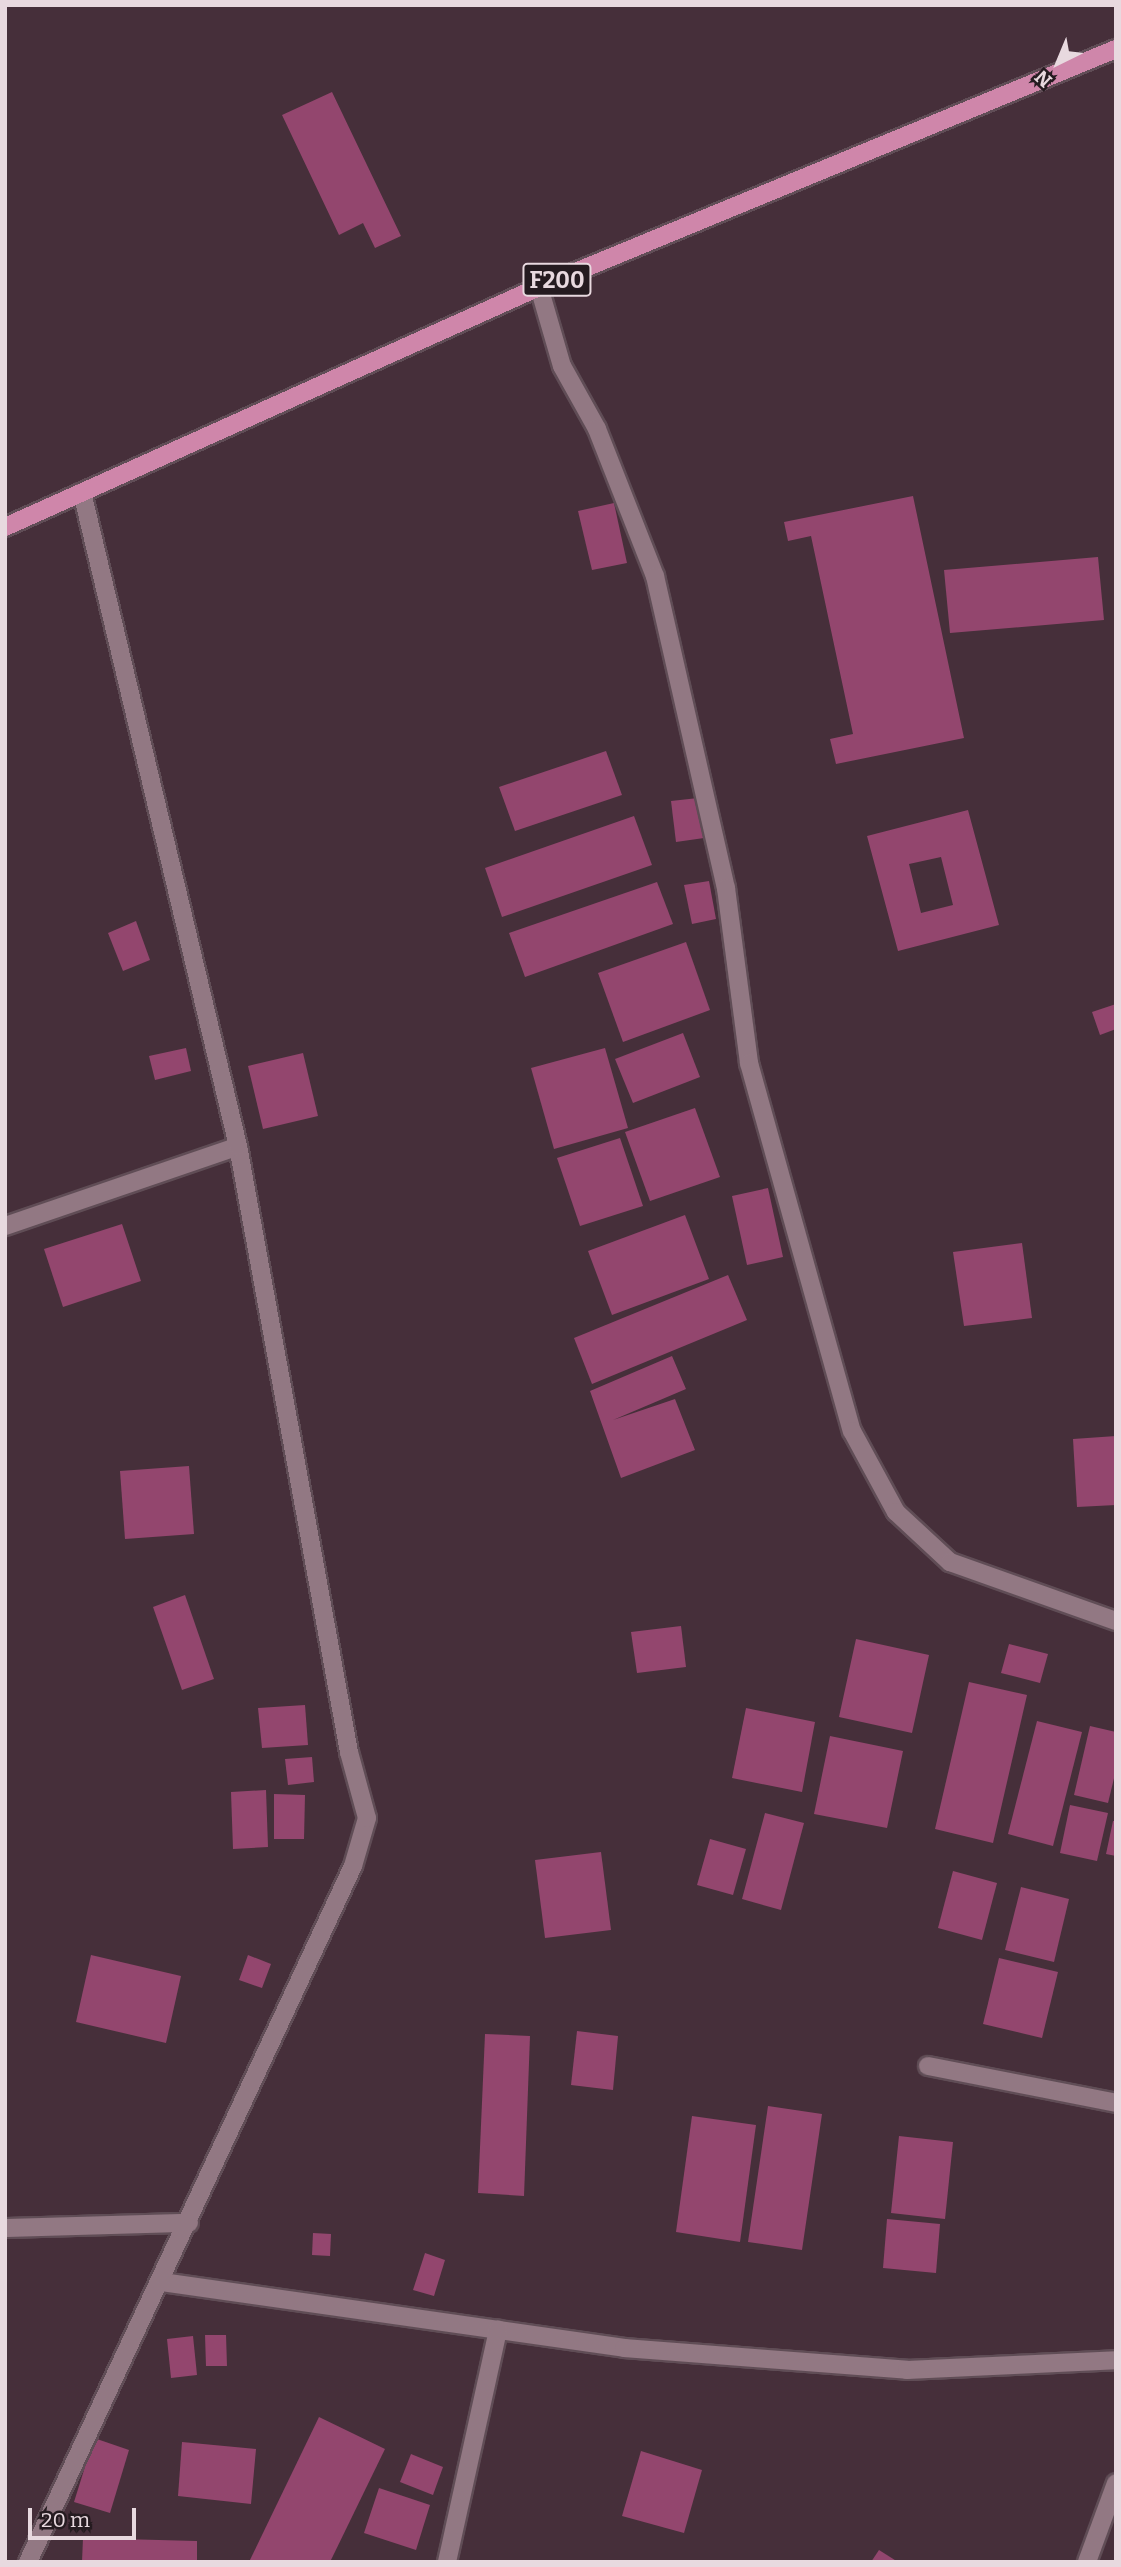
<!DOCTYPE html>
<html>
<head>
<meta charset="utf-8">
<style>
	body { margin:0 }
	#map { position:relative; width:1121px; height:2567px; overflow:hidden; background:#462f3a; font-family:Bitter,serif }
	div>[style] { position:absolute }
	.building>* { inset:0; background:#93466e }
	.roads { filter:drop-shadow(2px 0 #604d56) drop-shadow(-2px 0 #604d56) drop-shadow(0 2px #604d56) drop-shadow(0 -2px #604d56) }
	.minor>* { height:18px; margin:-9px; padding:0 9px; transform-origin:9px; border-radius:9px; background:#927883 }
	.major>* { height:18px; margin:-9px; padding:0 9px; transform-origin:9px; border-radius:9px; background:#cf86aa }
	span { translate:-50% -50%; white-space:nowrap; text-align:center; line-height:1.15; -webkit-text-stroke:5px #251b20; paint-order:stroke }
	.shield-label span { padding:2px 5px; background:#251b20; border:2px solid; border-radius:5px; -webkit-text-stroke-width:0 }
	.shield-label { font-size:23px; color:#e8d9df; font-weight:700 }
	.frame { position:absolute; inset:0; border:7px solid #e8d9df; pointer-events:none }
	.north { position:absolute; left:1023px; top:28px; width:70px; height:70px; -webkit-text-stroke:5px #251b20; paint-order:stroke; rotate:223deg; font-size:19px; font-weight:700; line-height:28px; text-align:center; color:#e8d9df }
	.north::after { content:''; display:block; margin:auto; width:24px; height:32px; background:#e8d9df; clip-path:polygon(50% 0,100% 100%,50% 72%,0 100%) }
	.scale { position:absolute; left:28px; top:2508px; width:108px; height:32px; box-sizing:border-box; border:4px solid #e8d9df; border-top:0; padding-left:9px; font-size:21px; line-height:24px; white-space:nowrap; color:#e8d9df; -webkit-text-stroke:5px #251b20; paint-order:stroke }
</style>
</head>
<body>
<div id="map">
	<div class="building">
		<div style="clip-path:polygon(332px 92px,401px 236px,375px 248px,363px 223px,339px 235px,282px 115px)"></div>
		<div style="clip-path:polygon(913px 496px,964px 738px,836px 764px,830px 739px,853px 734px,811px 536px,788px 541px,784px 522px)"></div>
		<div style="clip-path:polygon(614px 503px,627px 563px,592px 570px,578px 511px)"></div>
		<div style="clip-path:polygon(1098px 557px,1104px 620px,950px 633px,944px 570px)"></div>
		<div style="clip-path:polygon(606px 751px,622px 795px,515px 831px,499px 787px)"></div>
		<div style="clip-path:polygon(698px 798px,704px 838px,676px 842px,671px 801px)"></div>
		<div style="clip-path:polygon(evenodd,968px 810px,999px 925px,898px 951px,867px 836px,968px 810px,941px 857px,953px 905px,921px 913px,909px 864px,941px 857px)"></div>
		<div style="clip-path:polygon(634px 816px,652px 865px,502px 917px,485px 868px)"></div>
		<div style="clip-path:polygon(709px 881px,716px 919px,692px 924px,684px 885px)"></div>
		<div style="clip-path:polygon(657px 882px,673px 924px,525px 977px,509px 933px)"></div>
		<div style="clip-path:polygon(136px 921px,150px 960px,123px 971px,108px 933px)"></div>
		<div style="clip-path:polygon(686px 942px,710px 1010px,623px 1042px,598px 973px)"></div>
		<div style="clip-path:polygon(1116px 1004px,1116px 1029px,1100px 1035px,1092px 1012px)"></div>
		<div style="clip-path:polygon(683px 1033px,700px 1077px,633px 1103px,615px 1059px)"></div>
		<div style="clip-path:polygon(186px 1048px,191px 1071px,155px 1080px,149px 1056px)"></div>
		<div style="clip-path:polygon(605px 1048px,628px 1128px,554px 1149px,531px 1068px)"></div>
		<div style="clip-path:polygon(303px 1053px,318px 1116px,263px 1129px,248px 1066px)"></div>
		<div style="clip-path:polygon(695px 1108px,720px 1177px,650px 1201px,625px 1132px)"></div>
		<div style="clip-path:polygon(620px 1138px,643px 1206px,580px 1226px,557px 1158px)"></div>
		<div style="clip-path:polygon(768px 1188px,783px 1257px,747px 1265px,732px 1196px)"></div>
		<div style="clip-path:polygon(685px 1215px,709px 1279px,612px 1315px,588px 1251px)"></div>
		<div style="clip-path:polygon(122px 1224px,141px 1281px,63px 1307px,44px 1249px)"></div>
		<div style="clip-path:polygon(1022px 1243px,1032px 1318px,964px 1326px,953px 1252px)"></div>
		<div style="clip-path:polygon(728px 1275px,747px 1320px,592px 1384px,574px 1338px)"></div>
		<div style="clip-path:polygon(672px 1356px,686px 1389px,613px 1420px,675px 1399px,695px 1450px,621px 1478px,590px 1391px)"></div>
		<div style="clip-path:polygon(1116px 1436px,1116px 1505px,1077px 1507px,1073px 1439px)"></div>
		<div style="clip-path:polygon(189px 1466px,194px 1534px,125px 1539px,120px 1471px)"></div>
		<div style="clip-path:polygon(185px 1595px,214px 1679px,182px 1690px,153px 1607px)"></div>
		<div style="clip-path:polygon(681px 1626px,686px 1667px,637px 1673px,631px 1632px)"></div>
		<div style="clip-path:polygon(856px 1639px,929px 1655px,912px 1733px,839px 1717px)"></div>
		<div style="clip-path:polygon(1009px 1644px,1048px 1654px,1040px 1683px,1001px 1673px)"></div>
		<div style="clip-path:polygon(969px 1682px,1027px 1695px,993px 1843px,935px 1829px)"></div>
		<div style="clip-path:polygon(305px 1705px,308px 1745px,262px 1748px,258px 1708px)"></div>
		<div style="clip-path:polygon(746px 1708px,815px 1722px,802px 1792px,732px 1778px)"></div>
		<div style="clip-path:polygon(1037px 1721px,1082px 1732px,1053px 1846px,1008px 1834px)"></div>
		<div style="clip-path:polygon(1090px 1726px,1116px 1732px,1116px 1770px,1108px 1803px,1074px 1795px)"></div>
		<div style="clip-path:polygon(830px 1736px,903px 1751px,887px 1828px,814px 1814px)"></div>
		<div style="clip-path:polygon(312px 1757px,314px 1782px,288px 1785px,285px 1759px)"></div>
		<div style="clip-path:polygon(266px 1790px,268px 1847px,233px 1849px,231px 1792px)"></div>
		<div style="clip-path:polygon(274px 1794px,305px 1795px,304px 1839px,274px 1839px)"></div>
		<div style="clip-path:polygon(1070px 1805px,1108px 1813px,1097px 1861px,1060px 1853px)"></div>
		<div style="clip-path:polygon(765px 1813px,804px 1823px,781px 1910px,742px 1899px)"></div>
		<div style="clip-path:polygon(1113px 1821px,1116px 1821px,1116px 1856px,1106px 1854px)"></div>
		<div style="clip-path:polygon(710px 1839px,746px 1849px,733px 1895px,697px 1885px)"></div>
		<div style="clip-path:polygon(601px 1852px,611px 1930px,545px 1938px,535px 1860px)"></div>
		<div style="clip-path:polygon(953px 1871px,997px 1883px,982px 1940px,938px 1928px)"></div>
		<div style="clip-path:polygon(1021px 1887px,1069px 1899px,1054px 1962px,1005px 1950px)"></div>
		<div style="clip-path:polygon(91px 1955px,181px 1976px,166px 2043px,76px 2022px)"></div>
		<div style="clip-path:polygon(248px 1955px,271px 1964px,262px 1988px,239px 1980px)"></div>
		<div style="clip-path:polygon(999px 1958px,1058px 1972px,1042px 2038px,983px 2024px)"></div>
		<div style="clip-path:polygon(577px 2031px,618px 2036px,613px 2090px,571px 2085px)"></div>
		<div style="clip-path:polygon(485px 2034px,530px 2036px,524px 2196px,478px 2193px)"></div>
		<div style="clip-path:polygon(768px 2106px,822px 2114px,802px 2250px,748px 2242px)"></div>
		<div style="clip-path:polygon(692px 2116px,756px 2125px,740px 2242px,676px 2232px)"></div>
		<div style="clip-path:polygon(899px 2136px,953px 2142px,945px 2219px,891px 2213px)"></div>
		<div style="clip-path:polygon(887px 2219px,940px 2224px,936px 2273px,883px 2268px)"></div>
		<div style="clip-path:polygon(313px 2233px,331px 2234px,330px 2256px,312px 2255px)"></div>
		<div style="clip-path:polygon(425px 2253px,445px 2260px,434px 2296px,413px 2290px)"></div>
		<div style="clip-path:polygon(205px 2335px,226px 2335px,227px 2366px,206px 2366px)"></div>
		<div style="clip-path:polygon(193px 2336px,197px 2375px,171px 2378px,167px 2339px)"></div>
		<div style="clip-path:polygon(319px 2417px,385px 2449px,330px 2562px,249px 2562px)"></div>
		<div style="clip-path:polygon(94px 2438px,129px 2450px,110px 2513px,74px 2502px)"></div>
		<div style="clip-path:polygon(182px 2442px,256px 2449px,251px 2504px,178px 2496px)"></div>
		<div style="clip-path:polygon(641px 2451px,702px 2470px,684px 2533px,622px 2516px)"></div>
		<div style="clip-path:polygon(411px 2454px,443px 2467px,433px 2495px,400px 2482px)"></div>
		<div style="clip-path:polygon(379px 2488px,430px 2505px,416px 2550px,364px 2533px)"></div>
		<div style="clip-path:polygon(83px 2538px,197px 2541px,197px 2562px,82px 2562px)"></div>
		<div style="clip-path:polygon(879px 2550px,898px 2562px,871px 2562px)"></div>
	</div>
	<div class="roads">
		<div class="minor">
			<div style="left:539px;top:287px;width:82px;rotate:73.8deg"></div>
			<div style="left:562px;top:366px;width:72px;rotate:60.9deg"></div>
			<div style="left:597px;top:429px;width:158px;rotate:68.5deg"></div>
			<div style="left:655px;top:576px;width:320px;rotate:77.2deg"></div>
			<div style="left:726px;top:888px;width:177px;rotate:82.5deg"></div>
			<div style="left:749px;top:1063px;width:382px;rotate:74.4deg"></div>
			<div style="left:852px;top:1431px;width:92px;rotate:61.5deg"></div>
			<div style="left:896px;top:1512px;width:74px;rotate:42.8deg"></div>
			<div style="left:950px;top:1562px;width:176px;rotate:19.6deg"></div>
			<div style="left:5px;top:1226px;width:246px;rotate:-18.9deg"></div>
			<div style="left:928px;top:2066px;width:192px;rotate:11.1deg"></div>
			<div style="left:5px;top:2228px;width:184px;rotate:-1.6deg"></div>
			<div style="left:162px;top:2282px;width:467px;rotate:8.1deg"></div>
			<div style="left:624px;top:2348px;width:284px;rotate:4.4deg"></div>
			<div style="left:907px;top:2370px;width:209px;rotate:-2.7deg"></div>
			<div style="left:28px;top:2562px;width:768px;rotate:-64.97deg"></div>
			<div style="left:353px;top:1866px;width:50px;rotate:-73.7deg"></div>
			<div style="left:367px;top:1818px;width:68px;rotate:-105.3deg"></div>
			<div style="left:349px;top:1752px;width:616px;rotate:-100.38deg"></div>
			<div style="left:238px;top:1146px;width:672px;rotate:-103.42deg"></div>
			<div style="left:447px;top:2562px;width:238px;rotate:-77.6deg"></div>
			<div style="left:1087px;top:2562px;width:84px;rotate:-69.8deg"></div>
		</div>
		<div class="major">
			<div style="left:5px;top:527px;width:585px;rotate:-24.2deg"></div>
			<div style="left:539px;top:287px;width:624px;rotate:-22.42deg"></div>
		</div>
	</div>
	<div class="shield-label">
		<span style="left:557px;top:280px">F200</span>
	</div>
	<div class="frame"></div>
	<div class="north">N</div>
	<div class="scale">20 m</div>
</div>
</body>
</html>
